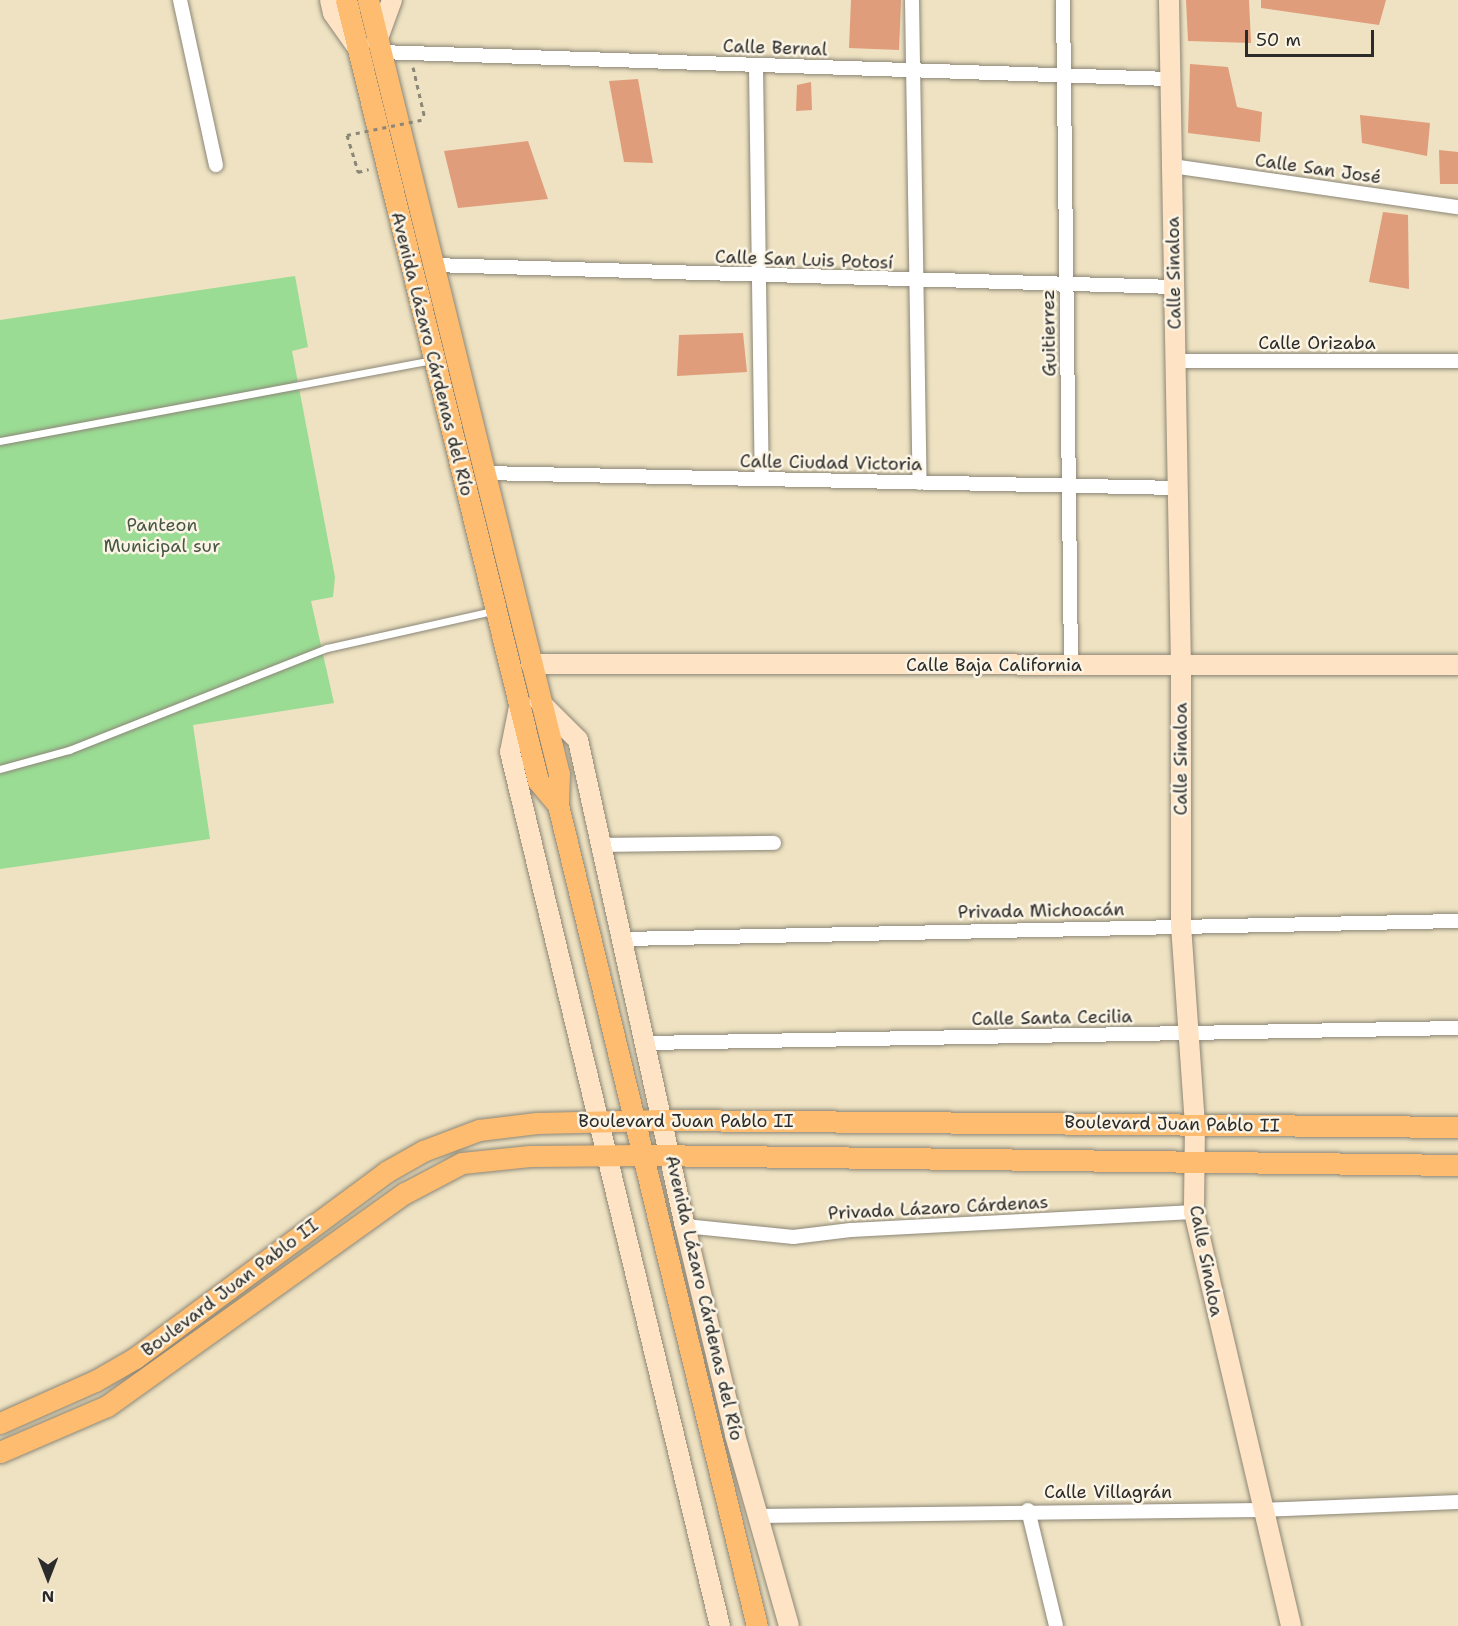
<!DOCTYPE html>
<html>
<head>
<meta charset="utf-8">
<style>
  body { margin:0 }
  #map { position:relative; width:1458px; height:1626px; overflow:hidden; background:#eee2c2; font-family:"Shantell Sans",sans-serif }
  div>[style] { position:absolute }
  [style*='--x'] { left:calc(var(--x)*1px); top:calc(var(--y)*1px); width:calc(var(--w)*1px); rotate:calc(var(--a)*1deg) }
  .green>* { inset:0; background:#9adc94 }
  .building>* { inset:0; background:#df9d7b }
  .path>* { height:3px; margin-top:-1.5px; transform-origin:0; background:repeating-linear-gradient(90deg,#8c8676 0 4.5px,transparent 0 9px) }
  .roads { filter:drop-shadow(0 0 2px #8c8676) drop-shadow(0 0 2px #8c8676) }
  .lane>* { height:7px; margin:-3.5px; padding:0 3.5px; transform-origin:3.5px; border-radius:3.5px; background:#fff }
  .street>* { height:14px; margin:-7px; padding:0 7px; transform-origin:7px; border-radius:7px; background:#fff }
  .secondary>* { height:20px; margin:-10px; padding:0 10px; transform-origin:10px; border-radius:10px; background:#fee4c5 }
  .primary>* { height:21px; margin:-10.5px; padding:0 10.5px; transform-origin:10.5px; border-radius:10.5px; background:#fdbc6f }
  .path-bridge>* { height:3px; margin-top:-1.5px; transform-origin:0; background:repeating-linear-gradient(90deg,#8c8676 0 4.5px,transparent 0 9px) }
  span { translate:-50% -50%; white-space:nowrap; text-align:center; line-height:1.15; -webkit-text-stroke:5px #fcf5e5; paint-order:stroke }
  .street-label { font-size:18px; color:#2b2b2b }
  .park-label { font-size:18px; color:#475745 }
  .north { position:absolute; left:18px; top:1548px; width:60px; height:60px; -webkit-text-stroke:4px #fcf5e5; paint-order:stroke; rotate:180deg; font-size:16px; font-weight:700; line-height:24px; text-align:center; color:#2b2b2b }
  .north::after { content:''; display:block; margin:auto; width:21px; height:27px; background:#2b2b2b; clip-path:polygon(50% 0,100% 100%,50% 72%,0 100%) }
  .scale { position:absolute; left:1245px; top:30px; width:129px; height:27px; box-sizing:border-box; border:3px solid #2b2b2b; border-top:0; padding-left:8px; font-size:18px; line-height:21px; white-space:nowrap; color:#2b2b2b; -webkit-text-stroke:4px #fcf5e5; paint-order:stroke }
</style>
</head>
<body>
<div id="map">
  <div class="green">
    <div style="clip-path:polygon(295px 276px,308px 347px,292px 351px,335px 577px,333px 597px,311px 601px,334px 703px,193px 725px,210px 839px,0 869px,0 320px)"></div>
  </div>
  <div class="building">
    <div style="clip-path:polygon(851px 0,901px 0,899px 50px,849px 48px)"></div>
    <div style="clip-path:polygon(1186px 0,1249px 0,1251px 43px,1188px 41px)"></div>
    <div style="clip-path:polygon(1261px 0,1386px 0,1379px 25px,1261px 8px)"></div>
    <div style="clip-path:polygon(1190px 64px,1228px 67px,1237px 107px,1262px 112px,1260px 142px,1188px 133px)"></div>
    <div style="clip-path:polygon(638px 79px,653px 163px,624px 162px,609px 81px)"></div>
    <div style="clip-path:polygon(811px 82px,812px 110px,796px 111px,797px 85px)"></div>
    <div style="clip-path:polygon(1360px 115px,1430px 123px,1427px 156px,1362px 143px)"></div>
    <div style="clip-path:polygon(528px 141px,548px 199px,458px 208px,444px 151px)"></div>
    <div style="clip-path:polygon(1439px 150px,1458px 152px,1458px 184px,1440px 184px)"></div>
    <div style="clip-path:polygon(1383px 212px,1408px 215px,1409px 289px,1369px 282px)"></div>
    <div style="clip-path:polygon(743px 333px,747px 372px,677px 376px,679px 335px)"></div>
  </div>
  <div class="path">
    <div style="--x:413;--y:67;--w:53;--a:77"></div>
    <div style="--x:347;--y:135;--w:39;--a:73"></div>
    <div style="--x:358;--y:172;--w:11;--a:-15"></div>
  </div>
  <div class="roads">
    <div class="lane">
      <div style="--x:0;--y:441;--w:440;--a:-10.6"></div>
      <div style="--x:0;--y:769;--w:72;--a:-15.4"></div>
      <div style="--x:69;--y:750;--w:277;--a:-21.6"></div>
      <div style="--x:327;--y:648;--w:170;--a:-12.6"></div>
    </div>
    <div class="street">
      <div style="--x:180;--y:0;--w:169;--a:77.7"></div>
      <div style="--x:912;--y:0;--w:483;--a:89.1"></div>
      <div style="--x:1063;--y:0;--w:666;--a:89.31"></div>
      <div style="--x:380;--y:52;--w:790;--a:1.96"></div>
      <div style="--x:756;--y:66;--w:413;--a:89.2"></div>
      <div style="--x:1172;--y:166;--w:289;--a:8.2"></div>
      <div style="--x:433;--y:265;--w:741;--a:1.7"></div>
      <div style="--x:1175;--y:361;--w:283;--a:0"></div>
      <div style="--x:484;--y:473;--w:694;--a:1.24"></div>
      <div style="--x:604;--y:845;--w:170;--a:-0.7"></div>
      <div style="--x:625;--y:939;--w:833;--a:-1.24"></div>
      <div style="--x:647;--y:1043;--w:811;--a:-1.06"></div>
      <div style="--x:685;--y:1226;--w:109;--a:5.8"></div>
      <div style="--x:793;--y:1237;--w:58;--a:-6.9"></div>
      <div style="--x:851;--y:1230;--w:343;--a:-3"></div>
      <div style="--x:1028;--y:1510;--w:119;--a:76.4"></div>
      <div style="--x:758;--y:1516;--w:503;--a:-0.68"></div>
      <div style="--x:1261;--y:1510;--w:197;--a:-2.3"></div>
    </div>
    <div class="secondary">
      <div style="--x:330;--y:0;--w:13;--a:77"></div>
      <div style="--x:333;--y:13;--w:38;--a:55"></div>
      <div style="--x:1169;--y:0;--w:666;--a:88.97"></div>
      <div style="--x:1181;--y:666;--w:259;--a:90"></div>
      <div style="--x:1181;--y:925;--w:199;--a:86"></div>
      <div style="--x:1195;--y:1124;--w:88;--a:90.7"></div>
      <div style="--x:1194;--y:1212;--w:425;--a:76.8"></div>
      <div style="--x:377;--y:41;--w:44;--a:-69.9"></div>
      <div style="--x:531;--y:664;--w:927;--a:0.06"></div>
      <div style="--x:539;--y:701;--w:55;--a:45"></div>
      <div style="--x:578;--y:740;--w:498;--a:77.6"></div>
      <div style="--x:685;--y:1226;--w:215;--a:76.5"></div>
      <div style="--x:735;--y:1435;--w:198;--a:74.2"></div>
      <div style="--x:519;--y:707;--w:46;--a:101.3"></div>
      <div style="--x:510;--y:752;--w:899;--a:76.49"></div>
    </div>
    <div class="primary">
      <div style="--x:346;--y:0;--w:804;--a:76.19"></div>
      <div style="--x:538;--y:781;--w:31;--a:50"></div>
      <div style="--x:368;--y:0;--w:797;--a:76.14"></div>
      <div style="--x:559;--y:774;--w:31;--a:92"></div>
      <div style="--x:558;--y:805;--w:845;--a:76.38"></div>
      <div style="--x:0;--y:1423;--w:104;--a:-23.9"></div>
      <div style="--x:95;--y:1381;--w:46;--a:-29.9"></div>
      <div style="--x:135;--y:1358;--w:312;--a:-36.5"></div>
      <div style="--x:386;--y:1172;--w:43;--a:-29.6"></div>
      <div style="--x:423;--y:1151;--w:60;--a:-20.6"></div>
      <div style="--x:479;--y:1130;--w:58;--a:-6.9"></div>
      <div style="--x:537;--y:1123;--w:126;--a:-1.4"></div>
      <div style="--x:663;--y:1120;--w:795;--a:0.5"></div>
      <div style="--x:0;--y:1452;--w:116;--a:-23.3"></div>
      <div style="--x:107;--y:1406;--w:366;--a:-35.6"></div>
      <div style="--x:405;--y:1193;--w:64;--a:-27.8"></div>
      <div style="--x:462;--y:1163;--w:68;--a:-5.9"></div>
      <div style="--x:530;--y:1156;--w:113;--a:-0.5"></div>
      <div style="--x:643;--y:1155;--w:815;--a:0.7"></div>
    </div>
  </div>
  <div class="path-bridge">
    <div style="--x:347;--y:135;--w:80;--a:-11.6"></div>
  </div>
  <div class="street-label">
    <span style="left:775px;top:48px;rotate:2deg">Calle Bernal</span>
    <span style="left:1318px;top:169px;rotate:8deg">Calle San José</span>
    <span style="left:804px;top:260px;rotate:2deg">Calle San Luis Potosí</span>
    <span style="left:1174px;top:273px;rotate:-91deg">Calle Sinaloa</span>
    <span style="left:1049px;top:333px;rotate:-91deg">Guitierrez</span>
    <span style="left:1317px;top:343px">Calle Orizaba</span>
    <span style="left:432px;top:354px;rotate:76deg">Avenida Lázaro Cárdenas del Río</span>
    <span style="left:831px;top:463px;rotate:1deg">Calle Ciudad Victoria</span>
    <span style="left:994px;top:665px">Calle Baja California</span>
    <span style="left:1181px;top:759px;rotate:-90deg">Calle Sinaloa</span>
    <span style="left:1041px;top:911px;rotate:-1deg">Privada Michoacán</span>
    <span style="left:1052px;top:1018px;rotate:-1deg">Calle Santa Cecilia</span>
    <span style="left:686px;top:1121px">Boulevard Juan Pablo II</span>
    <span style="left:1172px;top:1124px;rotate:1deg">Boulevard Juan Pablo II</span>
    <span style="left:938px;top:1208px;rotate:-3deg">Privada Lázaro Cárdenas</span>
    <span style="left:1206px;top:1261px;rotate:79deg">Calle Sinaloa</span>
    <span style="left:230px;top:1288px;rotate:-37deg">Boulevard Juan Pablo II</span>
    <span style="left:704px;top:1298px;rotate:77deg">Avenida Lázaro Cárdenas del Río</span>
    <span style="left:1108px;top:1492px">Calle Villagrán</span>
  </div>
  <div class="park-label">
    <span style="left:162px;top:536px">Panteon<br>Municipal sur</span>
  </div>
  <div class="north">N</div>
  <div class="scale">50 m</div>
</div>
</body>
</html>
